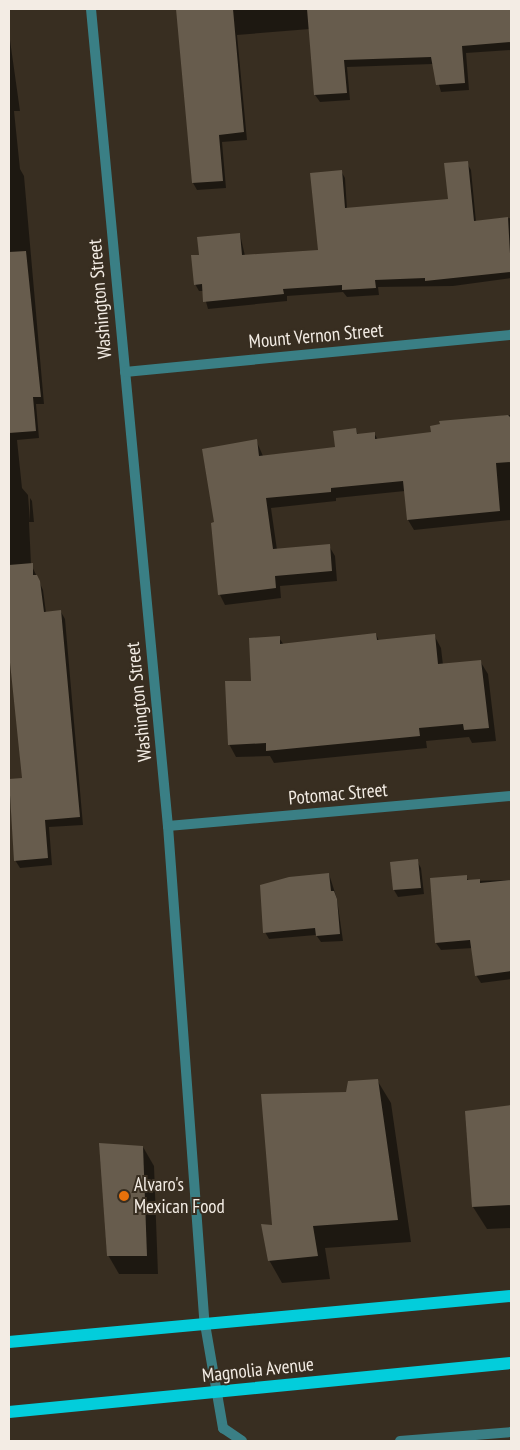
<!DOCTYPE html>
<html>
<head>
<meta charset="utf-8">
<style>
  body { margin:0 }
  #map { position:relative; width:520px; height:1450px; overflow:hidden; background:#382e21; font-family:"PT Sans Narrow",sans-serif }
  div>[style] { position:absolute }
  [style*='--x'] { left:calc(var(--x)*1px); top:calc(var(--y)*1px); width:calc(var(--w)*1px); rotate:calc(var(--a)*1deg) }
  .shadow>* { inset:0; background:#0007 }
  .building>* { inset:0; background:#675c4d }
  .minor>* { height:10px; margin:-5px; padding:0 5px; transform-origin:5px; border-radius:5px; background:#3a7f85 }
  .primary>* { height:12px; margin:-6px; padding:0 6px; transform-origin:6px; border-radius:6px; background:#03cddb }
  .dots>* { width:14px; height:14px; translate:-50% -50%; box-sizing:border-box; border:2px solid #382e21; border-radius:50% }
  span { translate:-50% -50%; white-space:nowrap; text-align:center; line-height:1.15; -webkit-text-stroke:4px #382e21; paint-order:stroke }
  .street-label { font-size:19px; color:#f3ece4 }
  .poi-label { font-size:19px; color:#f3ece4 }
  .left { translate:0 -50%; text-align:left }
  .frame { position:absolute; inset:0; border:10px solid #f3ece4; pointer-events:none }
</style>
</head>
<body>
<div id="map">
  <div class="shadow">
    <div style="clip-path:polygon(178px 9px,511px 9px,511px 50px,466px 53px,469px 90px,441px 92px,433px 64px,347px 67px,350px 100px,320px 102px,315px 95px,310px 29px,237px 35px,247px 140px,222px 142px,226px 188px,197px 190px,193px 183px)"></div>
    <div style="clip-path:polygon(9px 33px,20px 111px,14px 111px,20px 169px,24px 176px,44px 404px,36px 404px,39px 438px,17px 440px,22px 488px,28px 495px,30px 521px,30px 498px,32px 501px,34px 522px,29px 522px,31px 564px,43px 590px,46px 613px,61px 612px,65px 619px,83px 825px,49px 827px,52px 865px,20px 868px,15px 860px,9px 780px,24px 779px,12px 660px,9px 660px)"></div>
    <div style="clip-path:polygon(467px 163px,471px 170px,476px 222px,511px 218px,511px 278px,453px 286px,378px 287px,379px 295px,347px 297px,343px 292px,287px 296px,287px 301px,208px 309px,203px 291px,199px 291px,195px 284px,201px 256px,240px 234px,245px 256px,320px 251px,341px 171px,345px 178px,347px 209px,449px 200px)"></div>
    <div style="clip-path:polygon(511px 415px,511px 520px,414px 530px,408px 520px,405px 491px,336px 498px,336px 501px,271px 508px,277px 550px,329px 546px,335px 556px,337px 581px,280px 586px,281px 598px,225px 605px,220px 595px,215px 523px,256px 440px,263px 456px,336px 448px,356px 430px,358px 435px,374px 433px,378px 440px,432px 433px,441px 423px)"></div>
    <div style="clip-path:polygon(376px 634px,379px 641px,434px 635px,441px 648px,443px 665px,480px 661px,488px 674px,496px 741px,472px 743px,469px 737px,426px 741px,427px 748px,274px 763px,270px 756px,236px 757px,229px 744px,253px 682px,279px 638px,284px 645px)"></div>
    <div style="clip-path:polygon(417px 861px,421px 868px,424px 894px,398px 897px,394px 890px,391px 863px)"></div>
    <div style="clip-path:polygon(329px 874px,337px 899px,343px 941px,321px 942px,316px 935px,269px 939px,265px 932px)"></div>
    <div style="clip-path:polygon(466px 877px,469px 881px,511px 880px,511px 979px,481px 983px,476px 975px,473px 948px,441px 950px,436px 943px)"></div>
    <div style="clip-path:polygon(377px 1080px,391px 1103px,411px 1242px,325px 1248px,330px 1279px,282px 1283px,269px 1260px,274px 1226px,347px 1094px)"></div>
    <div style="clip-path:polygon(511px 1107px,511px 1228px,487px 1229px,473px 1207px,466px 1112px)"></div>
    <div style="clip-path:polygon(143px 1147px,154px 1166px,158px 1274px,119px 1274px,108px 1255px)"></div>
  </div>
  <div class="building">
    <div style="clip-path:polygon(176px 9px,233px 9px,244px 132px,219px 135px,223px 181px,192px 183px)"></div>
    <div style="clip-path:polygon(307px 9px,511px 9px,511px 42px,462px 46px,465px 83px,436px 85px,431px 57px,344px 60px,347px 93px,314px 95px)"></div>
    <div style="clip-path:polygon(468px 161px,474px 221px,508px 217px,511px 272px,425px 281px,425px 278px,375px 280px,376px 288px,342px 290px,342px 285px,283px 289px,284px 294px,203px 302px,202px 284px,194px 285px,191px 255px,199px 255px,197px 237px,240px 233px,242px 255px,318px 250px,310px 173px,342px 170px,345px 208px,448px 199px,444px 163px)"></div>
    <div style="clip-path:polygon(26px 251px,41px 397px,33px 397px,36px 431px,9px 433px,9px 252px)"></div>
    <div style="clip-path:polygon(508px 415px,511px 418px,511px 462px,496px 463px,500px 511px,407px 520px,403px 481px,331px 488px,331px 492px,266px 498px,273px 549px,330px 544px,332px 571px,275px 576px,276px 588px,218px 595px,211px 523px,214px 522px,202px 449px,257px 439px,259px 456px,335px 447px,333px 431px,356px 428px,357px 434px,375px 432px,375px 439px,431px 432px,430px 426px,440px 424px,439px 421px)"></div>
    <div style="clip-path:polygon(33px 563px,33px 575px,37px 575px,40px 581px,44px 612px,61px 610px,80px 817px,45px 820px,48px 858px,14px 861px,9px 779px,22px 778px,9px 653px,9px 565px)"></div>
    <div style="clip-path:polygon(376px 633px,377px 640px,435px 634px,438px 664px,481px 660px,489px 728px,464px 730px,463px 724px,419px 728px,420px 736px,266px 751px,266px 743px,228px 745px,225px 681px,251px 681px,249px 638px,280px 636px,280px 644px)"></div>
    <div style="clip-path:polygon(418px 859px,421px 888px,393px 890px,390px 862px)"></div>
    <div style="clip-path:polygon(329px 873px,331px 891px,334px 891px,337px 899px,340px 934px,316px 936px,315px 928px,263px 933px,260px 885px,289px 877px)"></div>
    <div style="clip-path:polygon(467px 875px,467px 880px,480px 879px,480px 883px,511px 880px,511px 971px,475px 976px,470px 940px,435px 943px,430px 878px)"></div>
    <div style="clip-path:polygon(378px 1079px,398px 1220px,313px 1226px,318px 1256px,268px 1261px,261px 1224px,272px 1225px,261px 1094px,346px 1092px,348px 1081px)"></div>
    <div style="clip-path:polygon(511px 1105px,511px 1205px,472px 1207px,465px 1111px)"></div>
    <div style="clip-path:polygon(99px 1143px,143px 1146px,147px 1256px,107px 1256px)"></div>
  </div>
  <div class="minor">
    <div style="--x:91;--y:9;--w:821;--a:84.62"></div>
    <div style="--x:168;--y:826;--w:499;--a:85.8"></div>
    <div style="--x:205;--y:1324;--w:106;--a:80.2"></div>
    <div style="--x:223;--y:1428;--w:23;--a:34"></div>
    <div style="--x:125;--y:372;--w:388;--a:-5.5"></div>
    <div style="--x:168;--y:826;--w:344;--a:-5"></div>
    <div style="--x:400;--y:1441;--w:111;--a:-4.6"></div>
  </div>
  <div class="primary">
    <div style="--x:9;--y:1342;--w:504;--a:-5.24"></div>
    <div style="--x:9;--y:1412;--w:504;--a:-5.57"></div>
  </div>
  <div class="dots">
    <div style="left:124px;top:1196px;background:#e8710a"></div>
  </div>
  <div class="street-label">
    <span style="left:100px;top:299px;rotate:-95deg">Washington Street</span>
    <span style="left:316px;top:336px;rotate:-5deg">Mount Vernon Street</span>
    <span style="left:139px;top:702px;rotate:-96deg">Washington Street</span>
    <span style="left:338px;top:794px;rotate:-5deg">Potomac Street</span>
    <span style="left:258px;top:1370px;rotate:-6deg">Magnolia Avenue</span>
  </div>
  <div class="poi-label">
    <span class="left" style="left:134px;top:1196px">Alvaro's<br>Mexican Food</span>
  </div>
  <div class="frame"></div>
</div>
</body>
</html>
